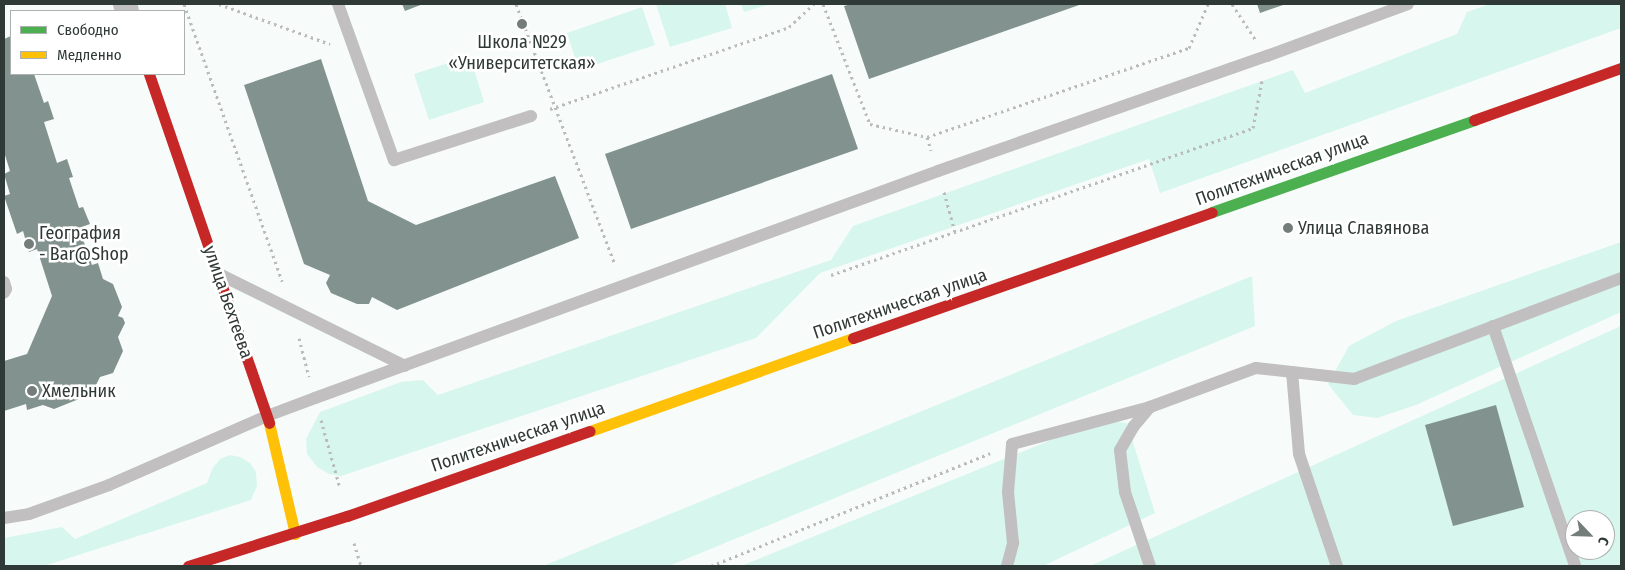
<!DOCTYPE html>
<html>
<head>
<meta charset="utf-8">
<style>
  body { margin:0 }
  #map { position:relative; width:1625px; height:570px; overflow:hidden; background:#f7fcfa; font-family:"Fira Sans Condensed",sans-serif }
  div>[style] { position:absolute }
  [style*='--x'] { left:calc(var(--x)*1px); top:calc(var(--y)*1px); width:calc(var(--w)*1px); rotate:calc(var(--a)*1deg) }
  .green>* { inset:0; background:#d7f6ed }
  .building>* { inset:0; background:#82928f }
  .path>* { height:3px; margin-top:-1.5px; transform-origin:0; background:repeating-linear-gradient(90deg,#babbba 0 2.5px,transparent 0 6.5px) }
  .lane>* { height:12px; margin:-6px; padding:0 6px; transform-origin:6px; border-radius:6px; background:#c1bfc0 }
  .street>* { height:24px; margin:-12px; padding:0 12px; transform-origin:12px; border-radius:12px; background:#c1bfc0 }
  .fast>* { height:11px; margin:-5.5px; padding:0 5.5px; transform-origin:5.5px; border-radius:5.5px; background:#4caf50 }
  .slow>* { height:11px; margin:-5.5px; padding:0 5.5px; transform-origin:5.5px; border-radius:5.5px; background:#ffc107 }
  .jam>* { height:11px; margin:-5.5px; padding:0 5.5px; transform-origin:5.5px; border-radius:5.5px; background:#c62828 }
  .dots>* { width:14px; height:14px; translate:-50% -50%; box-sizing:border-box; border:2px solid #fff; border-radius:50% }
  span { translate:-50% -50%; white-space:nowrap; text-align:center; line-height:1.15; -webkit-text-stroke:5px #fff; paint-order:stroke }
  .poi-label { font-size:18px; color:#2f3936 }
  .left { translate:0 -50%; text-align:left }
  .street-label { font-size:18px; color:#2f3936 }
  .frame { position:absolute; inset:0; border:5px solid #2f3936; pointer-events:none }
  .legend { position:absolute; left:10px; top:10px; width:175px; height:65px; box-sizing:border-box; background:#fff; border:1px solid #acb0af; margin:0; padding:6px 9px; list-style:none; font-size:15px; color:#2f3936 }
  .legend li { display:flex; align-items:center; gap:10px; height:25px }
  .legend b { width:25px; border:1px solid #acb0af }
  .north { position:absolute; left:1565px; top:510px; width:50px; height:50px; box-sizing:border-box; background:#fff; border:1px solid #acb0af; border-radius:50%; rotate:114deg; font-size:14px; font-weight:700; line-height:20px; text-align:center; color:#2f3936 }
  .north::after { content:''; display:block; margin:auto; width:18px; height:22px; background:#757d7b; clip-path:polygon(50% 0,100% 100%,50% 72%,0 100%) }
</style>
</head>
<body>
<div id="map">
  <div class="green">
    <div style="clip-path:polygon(656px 4px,725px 4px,732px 28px,670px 47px)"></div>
    <div style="clip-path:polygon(741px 4px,771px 4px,744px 12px)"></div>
    <div style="clip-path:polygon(1490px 4px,1621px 4px,1621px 28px,1160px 193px,1149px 159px,820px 273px,756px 338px,341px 476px,329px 474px,317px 467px,307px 454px,306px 439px,320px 412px,401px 382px,423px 380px,438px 395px,831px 260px,853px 226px,1293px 70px,1305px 93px,1457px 34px,1467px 12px)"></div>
    <div style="clip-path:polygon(642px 7px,655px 45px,579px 70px,567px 33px)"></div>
    <div style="clip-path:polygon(470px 56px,484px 102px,429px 120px,414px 74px)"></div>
    <div style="clip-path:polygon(1621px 242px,1621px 312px,1416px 405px,1377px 418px,1353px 415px,1328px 384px,1349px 346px,1396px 321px)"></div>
    <div style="clip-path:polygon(1252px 276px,1255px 326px,669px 566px,543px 566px)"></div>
    <div style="clip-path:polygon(evenodd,1621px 326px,1621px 566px,1090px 566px,1621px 326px,1575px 520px,1605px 520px,1605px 550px,1575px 550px,1575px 520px)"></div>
    <div style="clip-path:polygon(1100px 420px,1127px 423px,1155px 513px,1043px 566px,741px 566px)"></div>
    <div style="clip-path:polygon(230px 455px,240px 457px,250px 463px,256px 472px,257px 486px,251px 500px,47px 565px,4px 566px,4px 538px,62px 527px,75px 539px,207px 483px,212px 469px,220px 459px)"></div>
  </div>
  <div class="building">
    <div style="clip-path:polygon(402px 4px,423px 4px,405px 11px)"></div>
    <div style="clip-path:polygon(851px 4px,1082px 4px,869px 79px,844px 6px)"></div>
    <div style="clip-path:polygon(1257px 4px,1286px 4px,1260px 13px)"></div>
    <div style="clip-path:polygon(11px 36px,11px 74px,34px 74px,44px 103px,48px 101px,54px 119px,44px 122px,57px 163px,67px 159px,73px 177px,69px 178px,79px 208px,83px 207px,90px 224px,79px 228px,92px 265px,98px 263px,103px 279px,113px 284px,122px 307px,118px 316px,123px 318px,125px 323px,118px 337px,123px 351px,113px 373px,100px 377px,94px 389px,90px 391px,84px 388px,79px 399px,54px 409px,43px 405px,27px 410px,26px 404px,4px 411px,4px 361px,27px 354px,52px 296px,37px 249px,29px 252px,23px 231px,17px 234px,4px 196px,10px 194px,4px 174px,10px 171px,4px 152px,4px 39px)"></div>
    <div style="clip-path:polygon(321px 59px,368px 201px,416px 225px,555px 176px,579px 238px,397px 310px,372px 297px,369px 304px,357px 304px,331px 293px,326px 283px,330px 275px,304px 264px,244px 85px)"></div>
    <div style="clip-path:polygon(832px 74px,858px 149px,631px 229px,605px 154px)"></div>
    <div style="clip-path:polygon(1496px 405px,1524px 507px,1453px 526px,1425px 425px)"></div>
  </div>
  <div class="path">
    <div style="--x:184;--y:4;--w:294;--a:70.5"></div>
    <div style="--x:219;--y:4;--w:118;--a:19.8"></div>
    <div style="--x:516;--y:4;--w:279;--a:69.2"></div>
    <div style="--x:823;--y:4;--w:129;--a:68.6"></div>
    <div style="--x:870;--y:124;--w:58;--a:12.8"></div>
    <div style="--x:927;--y:137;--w:14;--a:73"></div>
    <div style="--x:1232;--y:4;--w:42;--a:56.7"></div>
    <div style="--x:550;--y:109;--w:253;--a:-18.9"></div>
    <div style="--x:789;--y:27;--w:34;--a:-43"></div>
    <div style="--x:927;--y:137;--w:277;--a:-18.8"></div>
    <div style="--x:1189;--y:48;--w:48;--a:-66.6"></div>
    <div style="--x:944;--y:192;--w:41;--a:74.6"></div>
    <div style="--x:831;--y:275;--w:447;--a:-19.2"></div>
    <div style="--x:1253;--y:128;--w:48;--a:-79.2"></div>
    <div style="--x:299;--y:338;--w:40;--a:75.6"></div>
    <div style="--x:321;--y:420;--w:71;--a:74.4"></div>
    <div style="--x:354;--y:543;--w:24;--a:73"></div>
    <div style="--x:711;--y:566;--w:301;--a:-22"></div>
  </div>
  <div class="lane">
    <div style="--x:338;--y:4;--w:166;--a:70.3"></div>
    <div style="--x:394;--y:160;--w:144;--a:-17.8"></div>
    <div style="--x:221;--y:275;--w:205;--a:26.3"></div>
    <div style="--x:4;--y:282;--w:7;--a:74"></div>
    <div style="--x:6;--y:289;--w:4;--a:117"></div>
    <div style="--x:1493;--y:326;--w:254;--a:71.1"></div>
    <div style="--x:1292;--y:372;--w:82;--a:85.1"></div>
    <div style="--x:1299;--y:454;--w:118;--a:71.3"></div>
    <div style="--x:4;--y:518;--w:25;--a:-9"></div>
    <div style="--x:29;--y:514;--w:85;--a:-19.9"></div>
    <div style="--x:109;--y:485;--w:172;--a:-23.6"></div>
    <div style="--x:267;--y:416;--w:51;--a:-20.6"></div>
    <div style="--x:315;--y:398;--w:663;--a:-20.02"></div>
    <div style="--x:938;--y:171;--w:349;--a:-19.3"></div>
    <div style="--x:1267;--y:56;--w:150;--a:-20.2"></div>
    <div style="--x:1007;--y:566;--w:24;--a:-75"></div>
    <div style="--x:1013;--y:543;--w:51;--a:-95.6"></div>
    <div style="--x:1008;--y:492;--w:48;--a:-85.2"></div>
    <div style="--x:1012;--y:444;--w:143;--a:-15"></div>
    <div style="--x:1150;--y:566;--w:78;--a:-108.7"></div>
    <div style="--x:1125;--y:492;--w:42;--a:-96.8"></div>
    <div style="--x:1120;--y:450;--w:28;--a:-60"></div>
    <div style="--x:1134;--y:426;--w:25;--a:-50"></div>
    <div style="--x:1150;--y:407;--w:113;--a:-20.2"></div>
    <div style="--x:1256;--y:368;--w:99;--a:6.4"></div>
    <div style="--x:1354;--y:379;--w:285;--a:-20.7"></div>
  </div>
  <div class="street">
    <div style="--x:125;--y:4;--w:7;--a:74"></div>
  </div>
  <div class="fast">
    <div style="--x:1212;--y:212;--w:278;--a:-19.3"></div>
  </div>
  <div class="slow">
    <div style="--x:269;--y:423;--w:114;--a:76.8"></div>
    <div style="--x:590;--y:431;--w:279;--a:-19.5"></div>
  </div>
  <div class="jam">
    <div style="--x:149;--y:74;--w:369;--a:71"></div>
    <div style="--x:1474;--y:120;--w:156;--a:-19.5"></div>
    <div style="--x:853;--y:338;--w:380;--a:-19.3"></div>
    <div style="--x:188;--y:566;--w:167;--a:-17.5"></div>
    <div style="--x:347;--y:516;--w:257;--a:-19.3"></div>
  </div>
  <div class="dots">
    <div style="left:522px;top:24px;background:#757d7b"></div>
    <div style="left:1288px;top:228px;background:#757d7b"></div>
    <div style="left:29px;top:244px;background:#757d7b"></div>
    <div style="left:32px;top:391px;background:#757d7b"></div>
  </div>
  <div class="poi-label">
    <span style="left:522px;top:53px">Школа №29<br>«Университетская»</span>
    <span class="left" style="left:1298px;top:228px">Улица Славянова</span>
    <span class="left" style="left:39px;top:244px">География<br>- Bar@Shop</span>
    <span class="left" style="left:42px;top:391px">Хмельник</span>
  </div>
  <div class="street-label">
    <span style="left:1282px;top:169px;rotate:-20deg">Политехническая улица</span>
    <span style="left:228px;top:302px;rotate:71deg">улица Бехтеева</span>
    <span style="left:900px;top:304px;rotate:-19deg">Политехническая улица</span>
    <span style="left:518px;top:437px;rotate:-19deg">Политехническая улица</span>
  </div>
  <div class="frame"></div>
  <ul class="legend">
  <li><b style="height:6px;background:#4caf50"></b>Свободно</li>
  <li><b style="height:6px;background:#ffc107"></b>Медленно</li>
  </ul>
  <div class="north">С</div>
</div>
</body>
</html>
